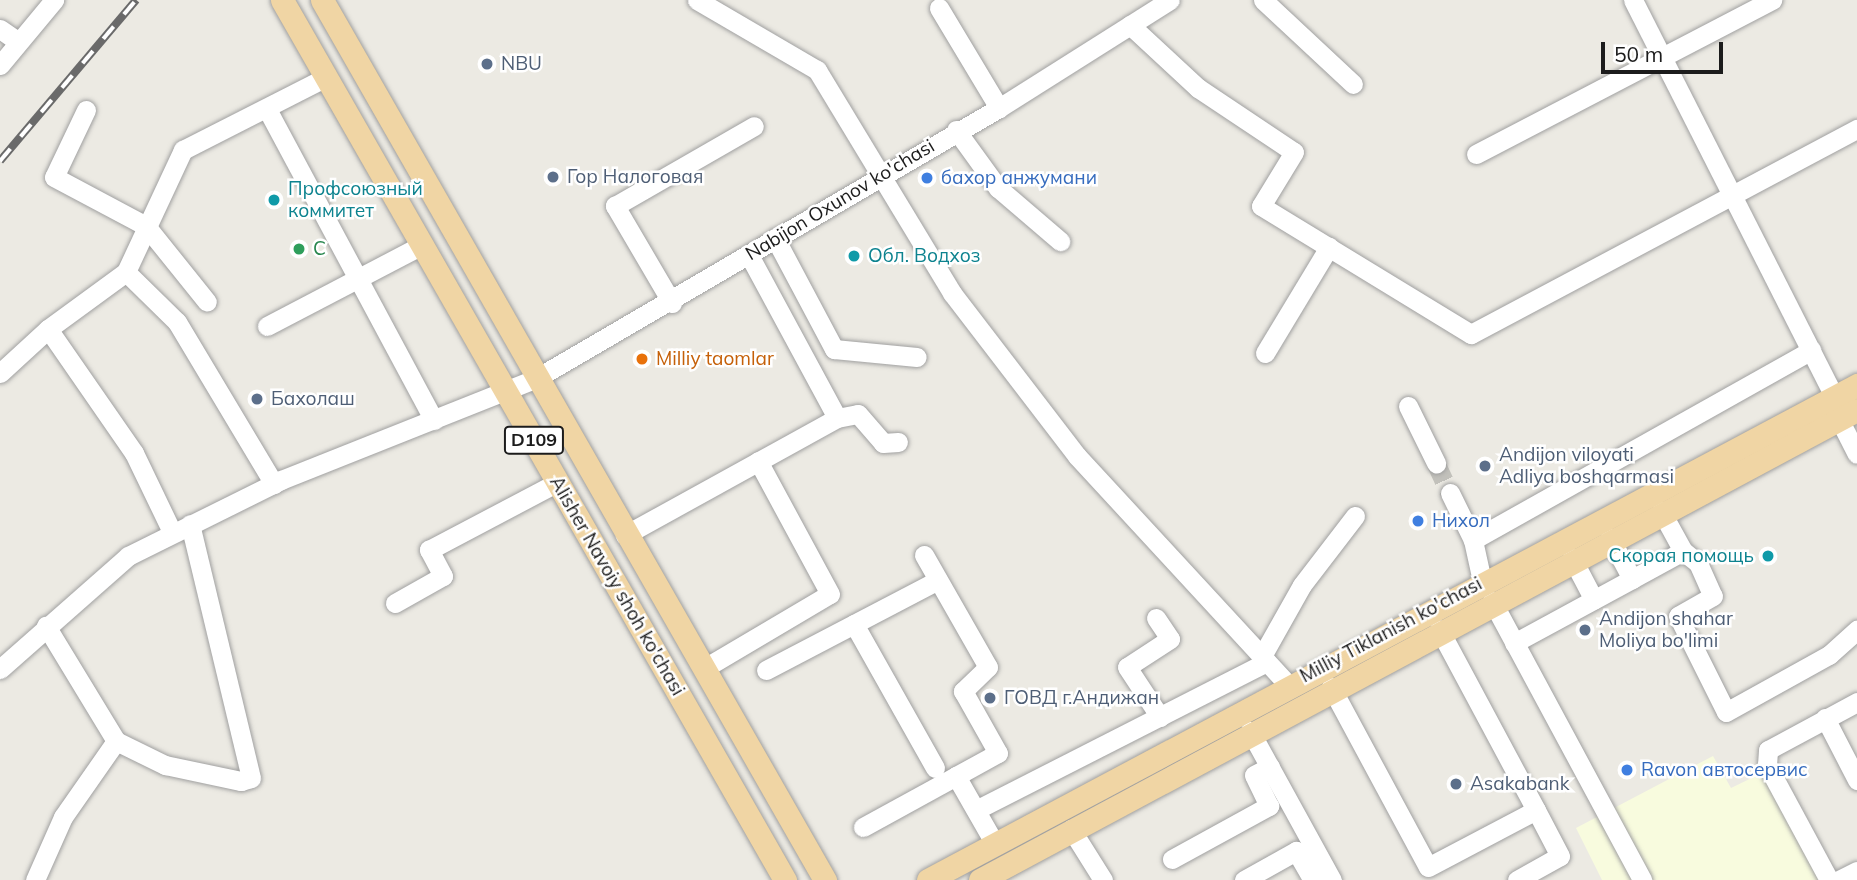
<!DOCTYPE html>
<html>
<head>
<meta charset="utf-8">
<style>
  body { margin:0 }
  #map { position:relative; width:1857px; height:880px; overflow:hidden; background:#eceae3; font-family:Mulish,sans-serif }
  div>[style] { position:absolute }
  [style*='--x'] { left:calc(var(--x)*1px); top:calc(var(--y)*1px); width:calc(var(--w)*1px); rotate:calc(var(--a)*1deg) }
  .education>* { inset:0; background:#f8fbde }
  .minor-tunnel>* { height:19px; margin-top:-9.5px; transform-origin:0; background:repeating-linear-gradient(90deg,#c2c1bb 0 19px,transparent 0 29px) }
  .roads { filter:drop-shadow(0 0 2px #a0a0a0) drop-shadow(0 0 2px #a0a0a0) }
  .minor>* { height:19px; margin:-9.5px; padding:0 9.5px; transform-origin:9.5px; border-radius:9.5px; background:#fff }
  .major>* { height:23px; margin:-11.5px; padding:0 11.5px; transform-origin:11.5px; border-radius:11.5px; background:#f0d5a4 }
  .rail>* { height:8px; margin-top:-4px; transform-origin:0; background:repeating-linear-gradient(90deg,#fff 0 16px,#6a6a6a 0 32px); box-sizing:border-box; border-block:2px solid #6a6a6a }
  .dots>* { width:19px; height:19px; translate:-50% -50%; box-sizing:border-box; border:4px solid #fff; border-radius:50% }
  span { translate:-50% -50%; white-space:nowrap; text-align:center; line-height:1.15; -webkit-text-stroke:5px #fff; paint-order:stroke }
  .shield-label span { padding:2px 5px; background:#fff; border:2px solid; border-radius:5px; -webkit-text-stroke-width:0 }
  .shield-label { font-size:18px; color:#1c1c1c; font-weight:700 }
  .service-label { font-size:19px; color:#4e5e75 }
  .left { translate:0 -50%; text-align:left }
  .shop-label { font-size:19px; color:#366cbe }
  .culture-label { font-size:19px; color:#0d838f }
  .right { translate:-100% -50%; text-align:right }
  .street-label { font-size:19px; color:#1c1c1c }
  .leisure-label { font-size:19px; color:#27864d }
  .food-label { font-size:19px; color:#c56008 }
  .scale { position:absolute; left:1601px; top:42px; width:122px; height:32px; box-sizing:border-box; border:4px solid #1c1c1c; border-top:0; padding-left:9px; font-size:21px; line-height:24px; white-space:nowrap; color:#1c1c1c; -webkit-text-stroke:5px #fff; paint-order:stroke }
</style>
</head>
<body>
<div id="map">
  <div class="education">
    <div style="clip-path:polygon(1713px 756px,1731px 788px,1764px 772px,1821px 880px,1602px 880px,1576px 828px)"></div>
  </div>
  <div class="minor-tunnel">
    <div style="--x:1436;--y:463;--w:33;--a:65"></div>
  </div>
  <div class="roads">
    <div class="minor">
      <div style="--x:697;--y:0;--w:139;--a:30.3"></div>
      <div style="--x:817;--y:70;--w:261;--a:58.8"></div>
      <div style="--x:952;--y:293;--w:205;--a:52.5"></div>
      <div style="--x:1077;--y:456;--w:311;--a:47.3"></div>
      <div style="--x:1263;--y:0;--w:123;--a:43"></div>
      <div style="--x:1633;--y:0;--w:444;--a:63.1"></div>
      <div style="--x:939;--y:8;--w:117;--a:59"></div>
      <div style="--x:1130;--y:25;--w:93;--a:42.8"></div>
      <div style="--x:1198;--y:88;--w:115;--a:33.7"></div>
      <div style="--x:1294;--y:152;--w:63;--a:121.4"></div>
      <div style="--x:1261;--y:206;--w:246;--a:31.4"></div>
      <div style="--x:1471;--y:334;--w:437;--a:-28"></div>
      <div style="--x:0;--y:29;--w:19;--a:35"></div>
      <div style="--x:0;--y:65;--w:85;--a:-50.3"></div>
      <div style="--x:267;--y:109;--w:353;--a:61.8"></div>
      <div style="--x:86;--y:110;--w:74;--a:115.5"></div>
      <div style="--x:54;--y:177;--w:104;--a:28"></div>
      <div style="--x:146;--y:226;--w:97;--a:51.2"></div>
      <div style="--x:956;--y:130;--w:72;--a:54.1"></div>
      <div style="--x:998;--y:188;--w:82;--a:40.5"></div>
      <div style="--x:1476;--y:154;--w:334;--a:-27.5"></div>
      <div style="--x:775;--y:238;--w:126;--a:62"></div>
      <div style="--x:834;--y:349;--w:83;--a:5.5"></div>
      <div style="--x:749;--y:255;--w:185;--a:61.6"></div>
      <div style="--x:837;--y:418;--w:21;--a:-11"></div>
      <div style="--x:858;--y:414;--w:38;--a:49"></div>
      <div style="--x:883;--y:443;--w:15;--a:-4"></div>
      <div style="--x:126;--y:272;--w:71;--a:44.4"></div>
      <div style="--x:177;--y:322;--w:189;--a:59.1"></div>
      <div style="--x:672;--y:303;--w:113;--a:-120.4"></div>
      <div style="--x:615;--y:206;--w:160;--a:-29.9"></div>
      <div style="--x:267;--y:326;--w:175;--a:-27.6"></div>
      <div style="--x:1265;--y:353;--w:124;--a:-58.9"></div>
      <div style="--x:0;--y:373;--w:65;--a:-42.5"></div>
      <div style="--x:1408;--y:406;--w:64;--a:63.8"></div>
      <div style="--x:1839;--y:419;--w:39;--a:63"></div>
      <div style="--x:1450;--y:493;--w:52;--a:63.9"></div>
      <div style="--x:1661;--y:511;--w:46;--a:61.2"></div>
      <div style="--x:172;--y:532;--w:88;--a:-115.7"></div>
      <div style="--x:134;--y:453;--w:151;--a:-124.7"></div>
      <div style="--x:48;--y:329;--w:97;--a:-36.2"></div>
      <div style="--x:126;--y:272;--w:135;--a:-65"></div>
      <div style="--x:183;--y:150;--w:161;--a:-27"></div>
      <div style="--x:625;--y:535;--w:242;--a:-28.9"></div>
      <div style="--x:924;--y:555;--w:129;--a:60.3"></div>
      <div style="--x:988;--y:667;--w:35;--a:136"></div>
      <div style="--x:963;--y:691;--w:71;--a:60.6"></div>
      <div style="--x:998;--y:753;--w:48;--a:151.3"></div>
      <div style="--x:956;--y:776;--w:78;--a:60.2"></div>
      <div style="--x:1572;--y:558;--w:47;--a:62.4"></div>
      <div style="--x:1632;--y:579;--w:58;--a:-28.8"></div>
      <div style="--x:1683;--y:551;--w:19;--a:39"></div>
      <div style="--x:1698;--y:563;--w:36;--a:66"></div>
      <div style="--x:1713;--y:596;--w:40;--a:150.3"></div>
      <div style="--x:1678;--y:616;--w:107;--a:63.4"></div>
      <div style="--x:1726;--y:712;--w:118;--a:-29"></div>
      <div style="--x:1829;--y:655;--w:38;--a:-42"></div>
      <div style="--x:1482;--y:581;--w:42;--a:-102.4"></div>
      <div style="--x:1473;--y:540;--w:388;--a:-29.3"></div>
      <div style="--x:1492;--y:601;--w:317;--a:61.7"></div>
      <div style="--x:395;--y:603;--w:55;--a:-29.4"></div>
      <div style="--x:443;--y:576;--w:30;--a:-118"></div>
      <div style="--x:429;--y:550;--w:146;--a:-27.8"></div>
      <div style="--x:1156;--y:618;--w:25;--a:56"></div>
      <div style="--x:1170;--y:639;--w:51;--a:146.9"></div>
      <div style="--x:1127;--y:667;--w:60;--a:56.6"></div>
      <div style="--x:854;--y:624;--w:165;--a:60.6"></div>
      <div style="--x:1514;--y:643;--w:134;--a:-28.5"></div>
      <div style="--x:1632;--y:579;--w:47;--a:-118.2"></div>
      <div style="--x:1262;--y:656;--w:81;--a:-60.6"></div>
      <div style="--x:1302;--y:585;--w:87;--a:-52.5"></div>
      <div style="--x:0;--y:669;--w:171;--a:-41.4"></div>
      <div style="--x:128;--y:556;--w:171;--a:-26.4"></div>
      <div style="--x:281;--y:480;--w:273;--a:-21.7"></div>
      <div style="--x:535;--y:379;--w:537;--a:-30.29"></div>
      <div style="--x:999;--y:108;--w:202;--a:-32.3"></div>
      <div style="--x:703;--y:669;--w:147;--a:-30.6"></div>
      <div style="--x:830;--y:594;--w:151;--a:-118.4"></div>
      <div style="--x:766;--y:670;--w:194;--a:-27.6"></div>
      <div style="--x:1331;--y:687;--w:204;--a:61.7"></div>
      <div style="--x:1428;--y:867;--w:122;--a:-27.8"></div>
      <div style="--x:1536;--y:810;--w:205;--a:-118.2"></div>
      <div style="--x:1825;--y:718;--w:70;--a:62.7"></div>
      <div style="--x:1250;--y:731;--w:170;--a:61.2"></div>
      <div style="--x:116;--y:741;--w:55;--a:26.1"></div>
      <div style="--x:165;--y:765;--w:78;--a:11.9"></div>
      <div style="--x:241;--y:781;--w:10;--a:-17"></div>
      <div style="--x:251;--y:778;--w:261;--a:-103.5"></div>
      <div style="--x:976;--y:810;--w:326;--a:-27"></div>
      <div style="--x:863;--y:827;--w:106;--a:-28.7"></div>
      <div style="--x:1071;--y:829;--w:60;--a:57.9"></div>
      <div style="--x:1172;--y:859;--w:111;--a:-28.7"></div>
      <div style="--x:1269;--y:806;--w:34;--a:-116"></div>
      <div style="--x:1254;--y:775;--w:18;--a:-27"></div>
      <div style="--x:35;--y:880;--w:69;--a:-66"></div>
      <div style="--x:63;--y:817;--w:93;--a:-55.1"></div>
      <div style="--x:116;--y:741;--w:135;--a:-121.3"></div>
      <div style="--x:1244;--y:880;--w:60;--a:-29.1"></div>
      <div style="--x:1296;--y:851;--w:34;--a:60"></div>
      <div style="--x:1517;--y:880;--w:49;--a:-29.2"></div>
      <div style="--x:1560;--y:856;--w:52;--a:-117.6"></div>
      <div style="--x:1829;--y:880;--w:131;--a:-118.3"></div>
      <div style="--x:1767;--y:765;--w:15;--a:-86"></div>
      <div style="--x:1768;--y:750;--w:101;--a:-28.3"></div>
      <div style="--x:1839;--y:880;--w:20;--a:-27"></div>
    </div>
    <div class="major">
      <div style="--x:282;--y:0;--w:1014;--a:60.25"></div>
      <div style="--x:322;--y:0;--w:1014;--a:60.25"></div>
      <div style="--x:928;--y:880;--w:1053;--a:-28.05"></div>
      <div style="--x:980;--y:880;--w:995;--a:-28.19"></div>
    </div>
  </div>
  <div class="rail">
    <div style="--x:0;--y:161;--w:211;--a:-49.8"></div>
  </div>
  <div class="dots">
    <div style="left:487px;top:64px;background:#5c6f8a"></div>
    <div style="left:553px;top:177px;background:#5c6f8a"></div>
    <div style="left:927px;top:178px;background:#3f7fe0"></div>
    <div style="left:274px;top:200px;background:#0f9aa8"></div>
    <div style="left:299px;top:249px;background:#2e9e5b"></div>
    <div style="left:854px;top:256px;background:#0f9aa8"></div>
    <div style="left:642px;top:359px;background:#e8710a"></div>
    <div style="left:257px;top:399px;background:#5c6f8a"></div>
    <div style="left:1485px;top:466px;background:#5c6f8a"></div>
    <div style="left:1418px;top:521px;background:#3f7fe0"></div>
    <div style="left:1768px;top:556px;background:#0f9aa8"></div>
    <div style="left:1585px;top:630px;background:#5c6f8a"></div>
    <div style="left:990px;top:698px;background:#5c6f8a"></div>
    <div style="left:1627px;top:770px;background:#3f7fe0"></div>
    <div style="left:1456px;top:784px;background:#5c6f8a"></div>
  </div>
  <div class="shield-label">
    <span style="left:534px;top:440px">D109</span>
  </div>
  <div class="service-label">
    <span class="left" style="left:501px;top:64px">NBU</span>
    <span class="left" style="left:567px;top:177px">Гор Налоговая</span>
    <span class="left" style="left:271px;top:399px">Бахолаш</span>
    <span class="left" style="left:1499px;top:466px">Andijon viloyati<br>Adliya boshqarmasi</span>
    <span class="left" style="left:1599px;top:630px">Andijon shahar<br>Moliya bo'limi</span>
    <span class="left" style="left:1004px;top:698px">ГОВД г.Андижан</span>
    <span class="left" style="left:1470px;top:784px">Asakabank</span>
  </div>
  <div class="shop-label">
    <span class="left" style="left:941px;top:178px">бахор анжумани</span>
    <span class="left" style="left:1432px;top:521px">Нихол</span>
    <span class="left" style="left:1641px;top:770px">Ravon автосервис</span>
  </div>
  <div class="culture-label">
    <span class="left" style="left:288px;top:200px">Профсоюзный<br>коммитет</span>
    <span class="left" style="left:868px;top:256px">Обл. Водхоз</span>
    <span class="right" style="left:1754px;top:556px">Скорая помощь</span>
  </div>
  <div class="street-label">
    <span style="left:840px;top:200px;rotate:-31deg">Nabijon Oxunov ko'chasi</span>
    <span style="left:617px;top:586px;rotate:60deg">Alisher Navoiy shoh ko'chasi</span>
    <span style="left:1391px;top:630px;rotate:-28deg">Milliy Tiklanish ko'chasi</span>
  </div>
  <div class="leisure-label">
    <span class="left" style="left:313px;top:249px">С</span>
  </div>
  <div class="food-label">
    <span class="left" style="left:656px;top:359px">Milliy taomlar</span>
  </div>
  <div class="scale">50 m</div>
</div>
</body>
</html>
